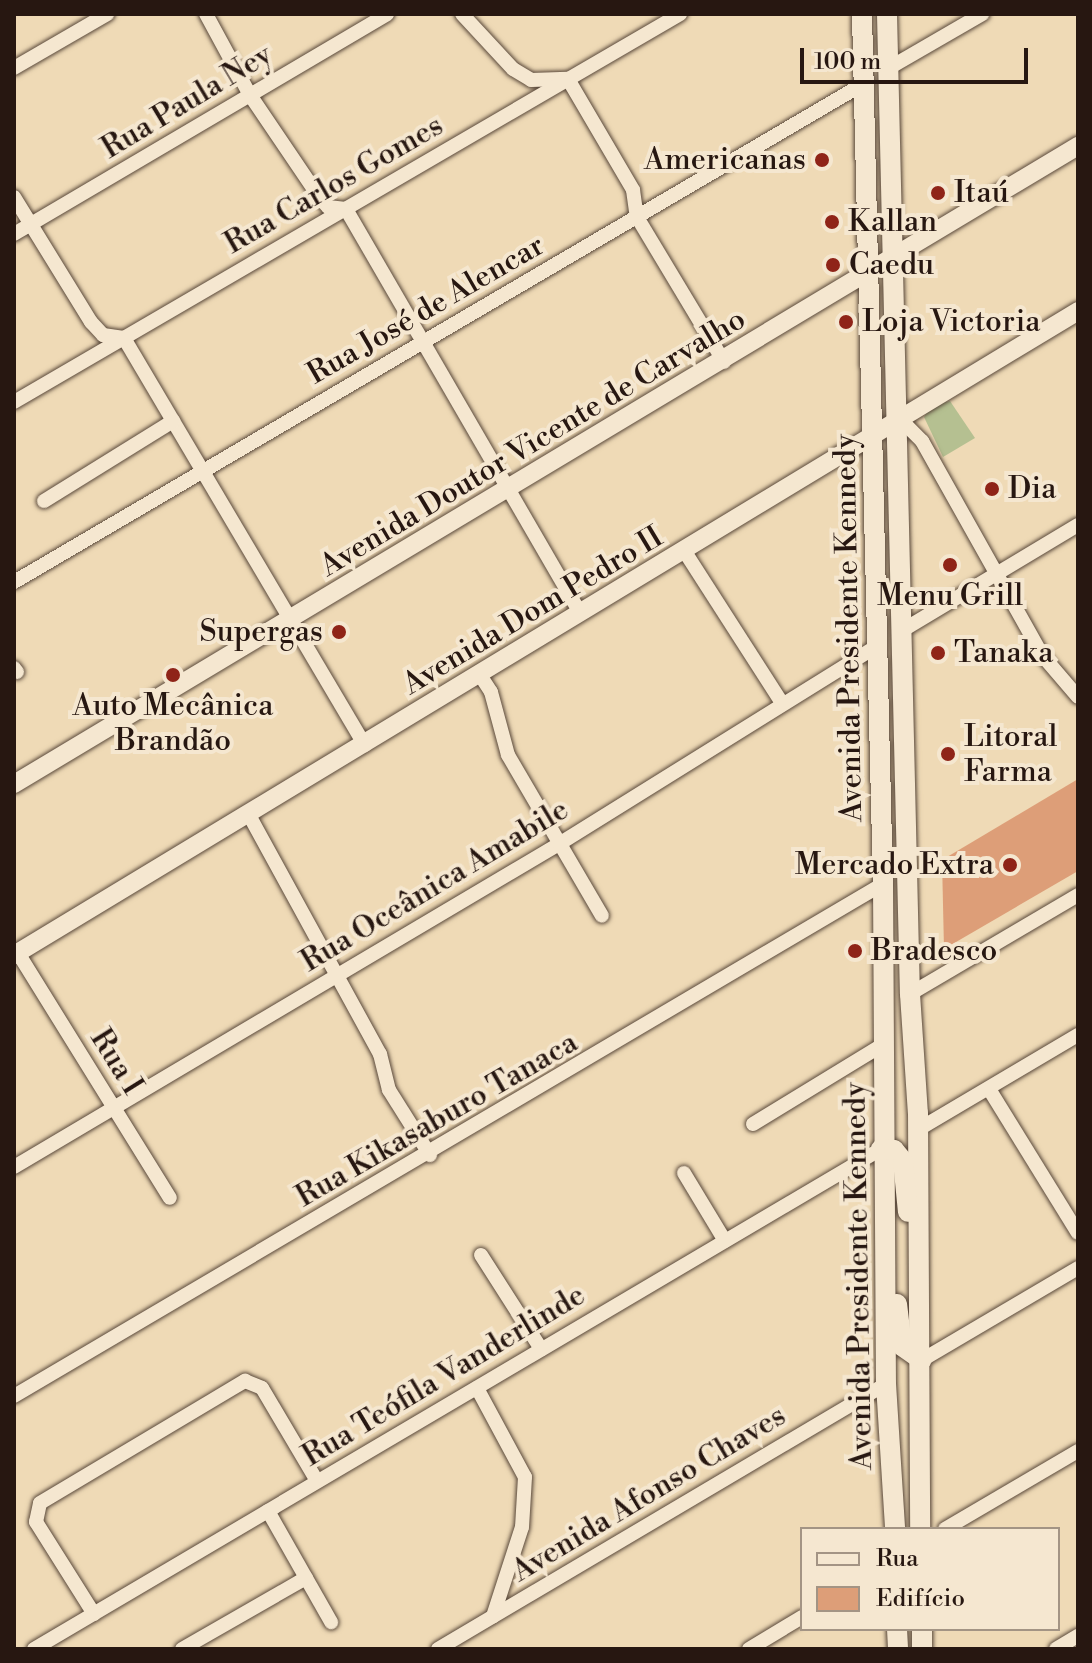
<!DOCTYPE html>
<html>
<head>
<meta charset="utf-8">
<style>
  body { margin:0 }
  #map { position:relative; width:1092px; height:1663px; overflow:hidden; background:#efdab6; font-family:"Libre Bodoni",serif }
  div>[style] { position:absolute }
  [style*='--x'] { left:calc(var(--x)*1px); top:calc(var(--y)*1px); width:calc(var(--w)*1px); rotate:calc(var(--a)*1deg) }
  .green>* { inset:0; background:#b5c091 }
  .building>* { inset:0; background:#dd9e78 }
  .roads { filter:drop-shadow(0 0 2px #59483a) drop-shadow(0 0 2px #59483a) }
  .minor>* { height:14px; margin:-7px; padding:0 7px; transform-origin:7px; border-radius:7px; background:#f5e7d0 }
  .tertiary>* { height:18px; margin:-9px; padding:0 9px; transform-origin:9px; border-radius:9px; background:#f5e7d0 }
  .secondary>* { height:20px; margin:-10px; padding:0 10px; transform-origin:10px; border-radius:10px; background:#f5e7d0 }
  .dots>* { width:22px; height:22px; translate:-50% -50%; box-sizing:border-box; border:4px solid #f5e7d0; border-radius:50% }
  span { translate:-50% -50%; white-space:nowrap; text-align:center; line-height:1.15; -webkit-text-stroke:8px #f5e7d0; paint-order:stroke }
  .street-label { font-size:30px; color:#271711 }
  .poi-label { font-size:30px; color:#271711 }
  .right { translate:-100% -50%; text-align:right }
  .left { translate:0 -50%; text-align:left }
  .frame { position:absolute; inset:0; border:16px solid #271711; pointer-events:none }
  .legend { position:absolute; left:800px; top:1527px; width:260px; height:104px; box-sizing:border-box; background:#f5e7d0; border:2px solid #a39484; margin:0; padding:10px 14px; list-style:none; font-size:24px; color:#271711 }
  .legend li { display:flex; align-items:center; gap:16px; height:40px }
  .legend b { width:40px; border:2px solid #a39484 }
  .scale { position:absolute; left:800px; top:48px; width:228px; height:36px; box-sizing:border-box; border:4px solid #271711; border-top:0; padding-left:10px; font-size:24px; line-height:28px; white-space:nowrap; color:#271711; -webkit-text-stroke:6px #f5e7d0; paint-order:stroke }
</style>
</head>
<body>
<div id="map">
  <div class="green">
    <div style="clip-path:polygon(950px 401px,975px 438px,943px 457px,924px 417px,932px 405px)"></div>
  </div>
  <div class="building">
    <div style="clip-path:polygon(1078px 779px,1078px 871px,944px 949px,942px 860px)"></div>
  </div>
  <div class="roads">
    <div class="minor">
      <div style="--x:206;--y:14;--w:92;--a:61.5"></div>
      <div style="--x:250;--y:95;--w:123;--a:55.9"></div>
      <div style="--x:319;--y:197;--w:13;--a:48"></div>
      <div style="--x:328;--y:207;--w:18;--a:6"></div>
      <div style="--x:346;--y:209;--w:466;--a:59.9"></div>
      <div style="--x:462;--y:14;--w:75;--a:47.2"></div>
      <div style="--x:513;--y:69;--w:21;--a:31"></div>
      <div style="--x:531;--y:80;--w:37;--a:-2"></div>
      <div style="--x:568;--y:79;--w:129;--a:59.6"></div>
      <div style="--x:633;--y:190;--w:27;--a:82"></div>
      <div style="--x:637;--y:217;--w:169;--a:59"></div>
      <div style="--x:14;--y:68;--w:108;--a:-30.1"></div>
      <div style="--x:889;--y:68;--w:108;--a:-30.1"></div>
      <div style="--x:14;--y:197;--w:147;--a:58.4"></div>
      <div style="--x:91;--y:322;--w:18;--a:47"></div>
      <div style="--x:103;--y:335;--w:21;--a:8"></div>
      <div style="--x:124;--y:338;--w:473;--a:59.4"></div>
      <div style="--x:14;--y:234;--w:433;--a:-30.5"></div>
      <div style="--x:14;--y:402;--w:771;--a:-30.22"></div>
      <div style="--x:899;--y:418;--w:33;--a:45"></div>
      <div style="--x:922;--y:441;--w:245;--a:60.7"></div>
      <div style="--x:1042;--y:655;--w:55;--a:49.4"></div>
      <div style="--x:44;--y:501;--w:152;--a:-31.8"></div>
      <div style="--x:685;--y:552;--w:179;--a:57.3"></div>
      <div style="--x:14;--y:582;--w:987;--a:-30.39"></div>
      <div style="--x:903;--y:630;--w:204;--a:-31"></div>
      <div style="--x:14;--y:668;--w:5;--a:53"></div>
      <div style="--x:480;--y:675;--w:20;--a:57"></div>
      <div style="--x:491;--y:692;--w:65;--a:74.9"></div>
      <div style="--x:508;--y:755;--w:186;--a:59.7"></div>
      <div style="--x:249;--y:815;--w:273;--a:61.3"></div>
      <div style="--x:380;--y:1054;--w:37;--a:76"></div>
      <div style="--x:389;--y:1090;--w:77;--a:57.8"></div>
      <div style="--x:18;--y:953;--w:288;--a:58.2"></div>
      <div style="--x:910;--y:994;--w:195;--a:-30.5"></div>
      <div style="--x:989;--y:1089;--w:169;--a:58.3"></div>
      <div style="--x:753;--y:1124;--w:153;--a:-31.4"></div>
      <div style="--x:919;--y:1129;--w:185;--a:-30.6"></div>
      <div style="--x:14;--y:1167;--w:634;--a:-30.65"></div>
      <div style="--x:559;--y:844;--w:377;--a:-31.9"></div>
      <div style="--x:684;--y:1173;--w:79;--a:58.9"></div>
      <div style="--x:481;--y:1255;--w:112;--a:57.4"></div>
      <div style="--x:922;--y:1360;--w:181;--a:-30.5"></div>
      <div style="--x:477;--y:1388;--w:101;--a:61.7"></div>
      <div style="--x:525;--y:1477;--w:50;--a:93.4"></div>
      <div style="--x:522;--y:1527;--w:94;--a:108"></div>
      <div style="--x:14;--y:1396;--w:1009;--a:-30.51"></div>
      <div style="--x:268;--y:1511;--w:128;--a:60.4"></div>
      <div style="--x:945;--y:1529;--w:154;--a:-30.4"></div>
      <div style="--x:94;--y:1614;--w:109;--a:-122.2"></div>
      <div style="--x:36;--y:1522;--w:19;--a:-78"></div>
      <div style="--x:40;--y:1503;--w:239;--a:-30.8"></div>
      <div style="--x:245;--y:1381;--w:18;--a:22"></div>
      <div style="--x:262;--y:1388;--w:108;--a:59.4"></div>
      <div style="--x:34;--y:1649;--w:984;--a:-30.55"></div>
      <div style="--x:182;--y:1649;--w:143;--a:-29.8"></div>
      <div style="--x:438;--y:1649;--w:521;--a:-30.61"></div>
      <div style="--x:749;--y:1649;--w:62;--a:-31.1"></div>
      <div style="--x:1056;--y:1649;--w:26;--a:-31"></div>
    </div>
    <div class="tertiary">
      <div style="--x:14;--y:784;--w:1241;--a:-30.95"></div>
      <div style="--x:14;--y:955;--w:1244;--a:-31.18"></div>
    </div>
    <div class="secondary">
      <div style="--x:862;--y:14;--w:870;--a:88.62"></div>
      <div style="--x:883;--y:884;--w:500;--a:89.66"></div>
      <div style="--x:886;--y:1384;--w:145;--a:86.4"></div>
      <div style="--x:887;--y:14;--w:980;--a:88.66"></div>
      <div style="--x:910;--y:994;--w:119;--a:86.2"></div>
      <div style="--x:918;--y:1113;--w:416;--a:89.7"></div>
      <div style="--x:881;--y:1149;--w:13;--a:4"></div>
      <div style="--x:894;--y:1150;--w:14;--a:51"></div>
      <div style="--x:903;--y:1161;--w:51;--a:84.4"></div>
      <div style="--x:897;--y:1304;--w:42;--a:83.2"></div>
      <div style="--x:902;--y:1346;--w:24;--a:35"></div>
      <div style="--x:897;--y:1629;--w:20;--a:87"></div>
      <div style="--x:922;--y:1629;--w:20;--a:90"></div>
    </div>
  </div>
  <div class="dots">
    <div style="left:822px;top:160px;background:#8f2418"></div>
    <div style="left:938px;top:193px;background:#8f2418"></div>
    <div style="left:832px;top:222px;background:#8f2418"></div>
    <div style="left:833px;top:265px;background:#8f2418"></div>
    <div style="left:846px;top:322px;background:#8f2418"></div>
    <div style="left:992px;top:489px;background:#8f2418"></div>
    <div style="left:950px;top:565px;background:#8f2418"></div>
    <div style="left:339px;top:632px;background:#8f2418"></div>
    <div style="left:938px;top:653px;background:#8f2418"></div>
    <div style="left:173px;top:675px;background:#8f2418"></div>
    <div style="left:948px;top:754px;background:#8f2418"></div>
    <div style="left:1010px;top:865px;background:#8f2418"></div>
    <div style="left:855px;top:951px;background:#8f2418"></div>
  </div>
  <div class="street-label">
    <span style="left:187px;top:102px;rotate:-31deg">Rua Paula Ney</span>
    <span style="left:334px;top:185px;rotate:-30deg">Rua Carlos Gomes</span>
    <span style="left:426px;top:310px;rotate:-30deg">Rua José de Alencar</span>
    <span style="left:533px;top:443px;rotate:-31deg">Avenida Doutor Vicente de Carvalho</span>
    <span style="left:533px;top:611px;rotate:-31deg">Avenida Dom Pedro II</span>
    <span style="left:849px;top:628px;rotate:-91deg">Avenida Presidente Kennedy</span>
    <span style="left:435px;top:886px;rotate:-31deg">Rua Oceânica Amabile</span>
    <span style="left:116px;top:1062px;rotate:58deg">Rua I</span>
    <span style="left:437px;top:1120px;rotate:-30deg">Rua Kikasaburo Tanaca</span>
    <span style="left:859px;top:1276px;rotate:-91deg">Avenida Presidente Kennedy</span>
    <span style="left:444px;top:1376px;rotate:-31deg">Rua Teófila Vanderlinde</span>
    <span style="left:649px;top:1494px;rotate:-31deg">Avenida Afonso Chaves</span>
  </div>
  <div class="poi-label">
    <span class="right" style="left:806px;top:160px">Americanas</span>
    <span class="left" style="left:954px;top:193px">Itaú</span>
    <span class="left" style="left:848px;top:222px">Kallan</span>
    <span class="left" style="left:849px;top:265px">Caedu</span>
    <span class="left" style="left:862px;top:322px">Loja Victoria</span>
    <span class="left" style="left:1008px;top:489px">Dia</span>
    <span style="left:950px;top:596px">Menu Grill</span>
    <span class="right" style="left:323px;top:632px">Supergas</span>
    <span class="left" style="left:954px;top:653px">Tanaka</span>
    <span style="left:173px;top:723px">Auto Mecânica<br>Brandão</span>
    <span class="left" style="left:964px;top:754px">Litoral<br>Farma</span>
    <span class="right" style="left:994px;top:865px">Mercado Extra</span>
    <span class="left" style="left:871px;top:951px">Bradesco</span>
  </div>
  <div class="frame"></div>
  <ul class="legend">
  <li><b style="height:10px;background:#f5e7d0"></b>Rua</li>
  <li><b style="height:22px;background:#dd9e78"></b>Edifício</li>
  </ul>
  <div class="scale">100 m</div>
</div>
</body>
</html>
